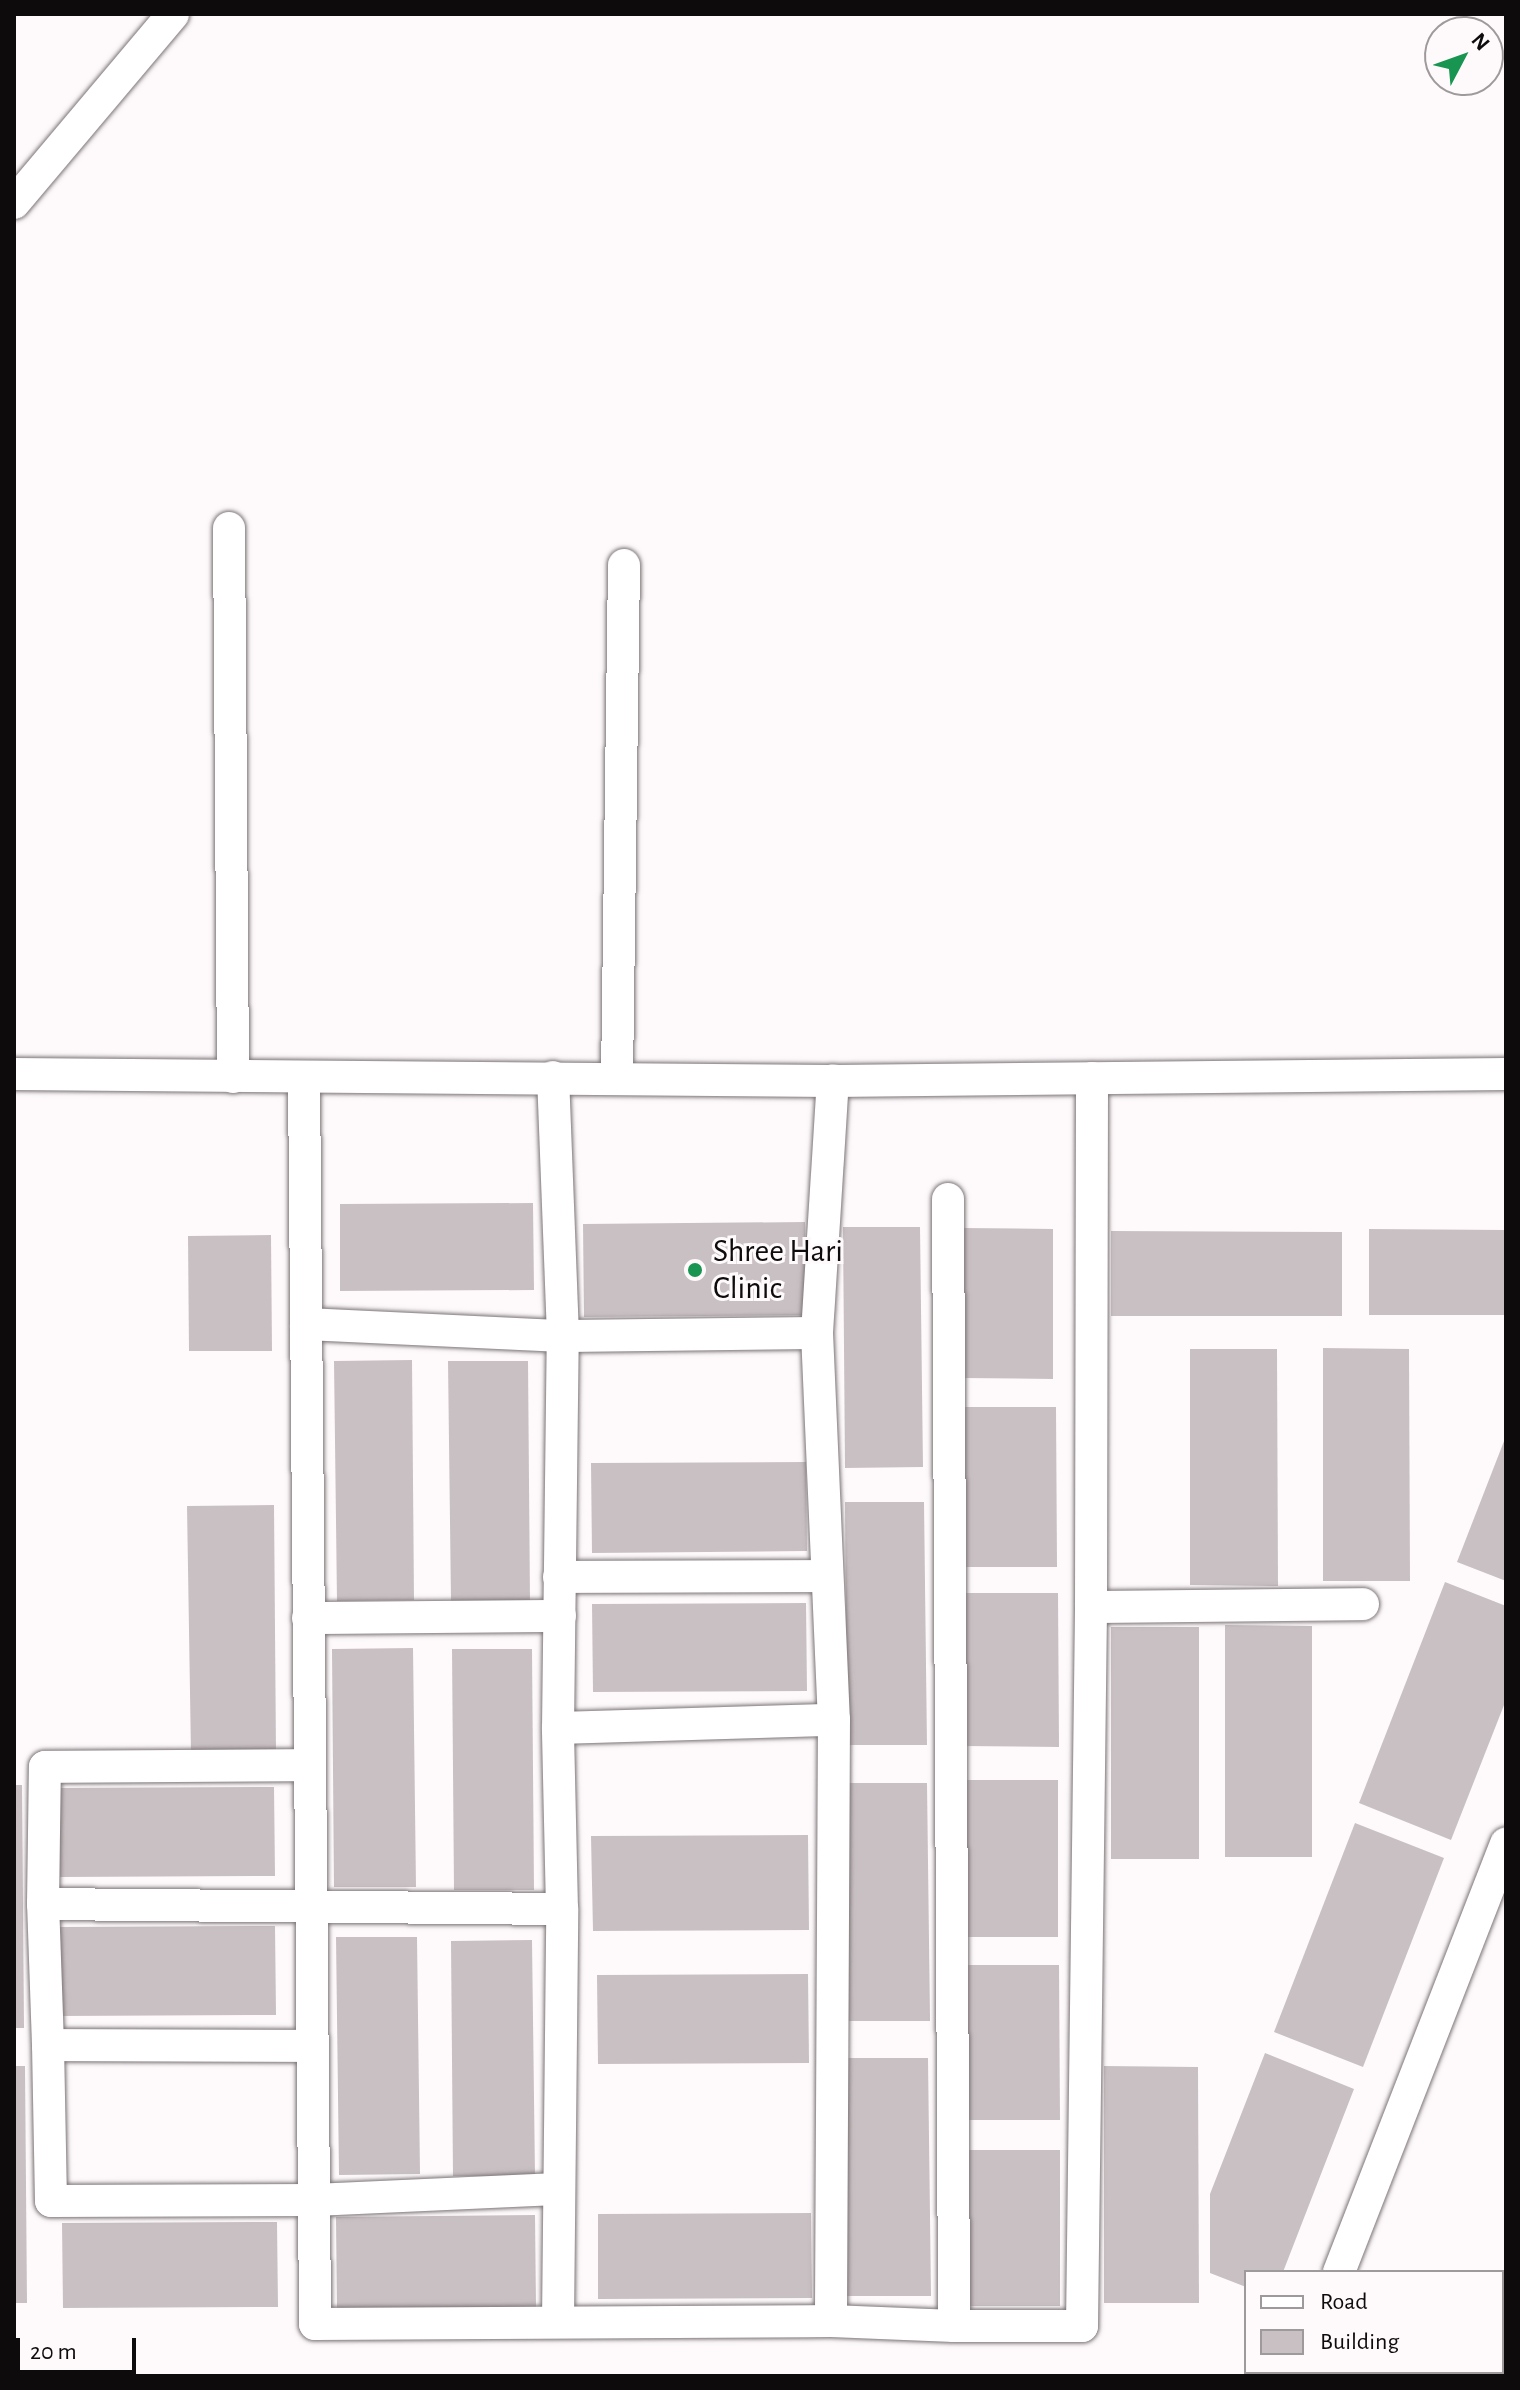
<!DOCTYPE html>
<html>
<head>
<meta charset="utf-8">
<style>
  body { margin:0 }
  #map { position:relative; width:1520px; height:2390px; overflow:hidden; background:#fefafc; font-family:"Alegreya Sans",sans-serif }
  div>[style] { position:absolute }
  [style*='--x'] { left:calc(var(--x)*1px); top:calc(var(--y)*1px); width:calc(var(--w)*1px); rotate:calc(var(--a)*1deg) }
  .building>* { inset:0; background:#c9c0c3 }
  .roads { filter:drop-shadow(0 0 2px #7c7476) drop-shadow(0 0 2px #7c7476) }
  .street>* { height:32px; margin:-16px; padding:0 16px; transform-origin:16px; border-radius:16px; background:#fff }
  .dots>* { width:22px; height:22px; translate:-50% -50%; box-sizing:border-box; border:4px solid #fefafc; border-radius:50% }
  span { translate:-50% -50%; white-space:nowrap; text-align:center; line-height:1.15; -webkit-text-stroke:6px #fefafc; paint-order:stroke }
  .poi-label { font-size:32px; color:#0e0b0c }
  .left { translate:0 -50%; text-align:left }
  .frame { position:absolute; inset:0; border:16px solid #0e0b0c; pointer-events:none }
  .legend { position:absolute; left:1244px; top:2270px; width:260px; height:104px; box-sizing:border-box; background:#fefafc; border:2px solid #9e9a9c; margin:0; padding:10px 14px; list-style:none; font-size:24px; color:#0e0b0c }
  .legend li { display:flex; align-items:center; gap:16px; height:40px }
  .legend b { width:40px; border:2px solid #9e9a9c }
  .north { position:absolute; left:1424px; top:16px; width:80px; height:80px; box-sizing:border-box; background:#fefafc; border:2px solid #9e9a9c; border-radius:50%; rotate:49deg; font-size:22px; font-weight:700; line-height:32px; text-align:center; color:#0e0b0c }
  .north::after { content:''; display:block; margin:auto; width:28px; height:36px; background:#199552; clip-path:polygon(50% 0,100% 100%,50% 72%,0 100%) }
  .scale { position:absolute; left:16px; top:2338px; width:120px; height:36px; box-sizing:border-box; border:4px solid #0e0b0c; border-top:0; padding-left:10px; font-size:24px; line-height:28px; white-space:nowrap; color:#0e0b0c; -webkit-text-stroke:6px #fefafc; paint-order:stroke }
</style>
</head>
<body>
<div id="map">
  <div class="building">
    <div style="clip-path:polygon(533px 1203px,534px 1290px,340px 1291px,340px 1204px)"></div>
    <div style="clip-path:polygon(805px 1222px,807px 1315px,584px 1317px,583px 1224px)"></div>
    <div style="clip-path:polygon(843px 1227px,920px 1227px,923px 1467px,845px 1468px)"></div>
    <div style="clip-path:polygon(962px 1228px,1053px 1229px,1053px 1379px,962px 1378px)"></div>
    <div style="clip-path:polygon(1369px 1229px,1506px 1230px,1506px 1315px,1369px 1315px)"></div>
    <div style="clip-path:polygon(1111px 1231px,1342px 1232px,1342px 1316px,1111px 1316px)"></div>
    <div style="clip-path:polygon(271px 1235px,272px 1351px,189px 1351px,188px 1236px)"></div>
    <div style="clip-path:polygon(1323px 1348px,1409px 1349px,1410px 1581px,1323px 1581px)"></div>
    <div style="clip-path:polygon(1190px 1349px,1277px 1349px,1278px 1586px,1190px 1585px)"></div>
    <div style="clip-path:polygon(412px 1360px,414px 1600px,337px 1601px,334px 1361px)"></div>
    <div style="clip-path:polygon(448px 1361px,528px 1361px,530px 1602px,451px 1602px)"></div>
    <div style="clip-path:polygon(963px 1407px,1056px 1407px,1057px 1567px,963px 1567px)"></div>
    <div style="clip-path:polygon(1506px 1436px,1506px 1581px,1457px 1562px)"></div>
    <div style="clip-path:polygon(806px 1462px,807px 1551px,592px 1553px,591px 1463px)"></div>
    <div style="clip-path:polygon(845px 1502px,924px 1502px,927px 1745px,847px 1745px)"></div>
    <div style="clip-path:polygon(274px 1505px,276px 1754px,191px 1754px,187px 1506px)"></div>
    <div style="clip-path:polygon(1445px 1582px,1506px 1606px,1506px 1700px,1451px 1840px,1359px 1803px)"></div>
    <div style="clip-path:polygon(963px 1593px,1058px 1593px,1059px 1747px,963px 1746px)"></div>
    <div style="clip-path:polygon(806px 1603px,807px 1691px,593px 1692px,592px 1604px)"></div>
    <div style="clip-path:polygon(1225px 1625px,1312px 1626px,1312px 1857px,1225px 1857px)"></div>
    <div style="clip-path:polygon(1111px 1627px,1199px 1627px,1199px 1859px,1111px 1859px)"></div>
    <div style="clip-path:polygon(413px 1648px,416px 1887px,334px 1887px,332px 1649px)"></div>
    <div style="clip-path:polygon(452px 1649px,532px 1649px,534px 1890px,454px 1890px)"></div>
    <div style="clip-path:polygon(964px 1780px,1058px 1780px,1058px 1937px,964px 1937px)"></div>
    <div style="clip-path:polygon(845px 1783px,927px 1783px,930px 2021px,848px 2021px)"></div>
    <div style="clip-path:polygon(14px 1785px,22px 1785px,24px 2028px,14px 2028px)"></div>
    <div style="clip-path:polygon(274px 1787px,275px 1876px,60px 1877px,59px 1788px)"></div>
    <div style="clip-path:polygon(1355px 1823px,1444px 1858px,1363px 2067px,1274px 2032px)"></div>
    <div style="clip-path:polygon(808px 1835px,809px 1930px,593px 1931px,591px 1836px)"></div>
    <div style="clip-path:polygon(275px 1926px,276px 2015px,60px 2016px,59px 1927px)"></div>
    <div style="clip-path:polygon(336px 1937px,417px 1937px,420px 2174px,339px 2175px)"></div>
    <div style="clip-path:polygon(532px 1940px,535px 2176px,453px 2176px,451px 1941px)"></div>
    <div style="clip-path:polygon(964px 1965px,1059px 1965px,1060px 2120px,964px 2120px)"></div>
    <div style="clip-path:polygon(808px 1974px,809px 2063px,598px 2064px,597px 1975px)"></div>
    <div style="clip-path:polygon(1265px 2053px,1354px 2089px,1283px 2272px,1246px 2272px,1246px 2287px,1210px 2273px,1210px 2194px)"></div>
    <div style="clip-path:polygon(845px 2058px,928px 2058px,931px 2296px,847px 2296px)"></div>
    <div style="clip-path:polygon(14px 2066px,25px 2066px,27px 2303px,14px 2303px)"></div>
    <div style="clip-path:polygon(1104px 2066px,1198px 2067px,1199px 2303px,1104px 2303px)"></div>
    <div style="clip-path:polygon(965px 2150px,1060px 2150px,1060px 2306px,965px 2306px)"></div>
    <div style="clip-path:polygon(811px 2213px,812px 2298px,598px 2299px,598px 2214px)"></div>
    <div style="clip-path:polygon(535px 2215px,536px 2307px,337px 2308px,336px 2217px)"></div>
    <div style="clip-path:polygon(277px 2222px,278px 2307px,63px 2308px,62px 2223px)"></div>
  </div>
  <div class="roads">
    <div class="street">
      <div style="--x:14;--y:203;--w:247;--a:-49.9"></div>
      <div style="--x:229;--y:528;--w:549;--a:89.58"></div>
      <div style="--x:14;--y:1074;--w:819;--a:0.49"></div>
      <div style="--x:833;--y:1081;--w:673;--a:-0.6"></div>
      <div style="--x:304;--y:1078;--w:1246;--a:89.49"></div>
      <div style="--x:315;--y:2324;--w:516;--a:-0.33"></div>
      <div style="--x:831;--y:2321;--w:123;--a:2.3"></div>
      <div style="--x:954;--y:2326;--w:128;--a:0"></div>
      <div style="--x:1082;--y:2326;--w:719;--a:-89.28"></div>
      <div style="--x:1091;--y:1607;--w:529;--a:-89.89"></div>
      <div style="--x:617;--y:1078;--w:513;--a:-89.22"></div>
      <div style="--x:948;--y:1199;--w:1127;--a:89.69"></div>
      <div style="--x:306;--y:1324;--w:257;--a:2.7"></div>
      <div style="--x:563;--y:1336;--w:259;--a:-92.2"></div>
      <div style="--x:817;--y:1333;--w:253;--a:-86.4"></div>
      <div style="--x:559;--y:1577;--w:267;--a:-0.2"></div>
      <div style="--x:1091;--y:1607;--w:272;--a:-0.6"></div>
      <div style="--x:308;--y:1618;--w:252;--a:-0.5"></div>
      <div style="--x:558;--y:1728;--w:276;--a:-1.7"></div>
      <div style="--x:43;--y:1904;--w:137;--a:-89.2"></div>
      <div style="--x:45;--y:1767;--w:265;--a:-0.4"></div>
      <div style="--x:48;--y:2045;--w:156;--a:88.9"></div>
      <div style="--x:51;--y:2201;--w:263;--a:-0.2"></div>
      <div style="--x:314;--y:2200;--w:245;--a:-2.6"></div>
      <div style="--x:312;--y:2046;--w:264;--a:-179.8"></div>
      <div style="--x:48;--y:2045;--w:141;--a:-92"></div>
      <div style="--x:43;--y:1904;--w:519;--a:0.55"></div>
      <div style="--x:1339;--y:2272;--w:460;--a:-68.7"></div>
      <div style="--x:558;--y:2321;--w:412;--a:-89.4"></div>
      <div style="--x:562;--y:1909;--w:181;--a:-91.3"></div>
      <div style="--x:558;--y:1728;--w:392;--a:-89.3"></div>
      <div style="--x:563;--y:1336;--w:254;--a:-0.7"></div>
      <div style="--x:817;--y:1333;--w:387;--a:87.5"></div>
      <div style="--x:834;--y:1720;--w:601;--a:90.29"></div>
    </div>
  </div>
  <div class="dots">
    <div style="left:695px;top:1270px;background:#199552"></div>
  </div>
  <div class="poi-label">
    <span class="left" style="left:713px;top:1270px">Shree Hari<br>Clinic</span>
  </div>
  <div class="frame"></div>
  <ul class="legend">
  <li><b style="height:10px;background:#fff"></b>Road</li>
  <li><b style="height:22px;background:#c9c0c3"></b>Building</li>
  </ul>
  <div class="north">N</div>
  <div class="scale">20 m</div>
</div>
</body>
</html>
